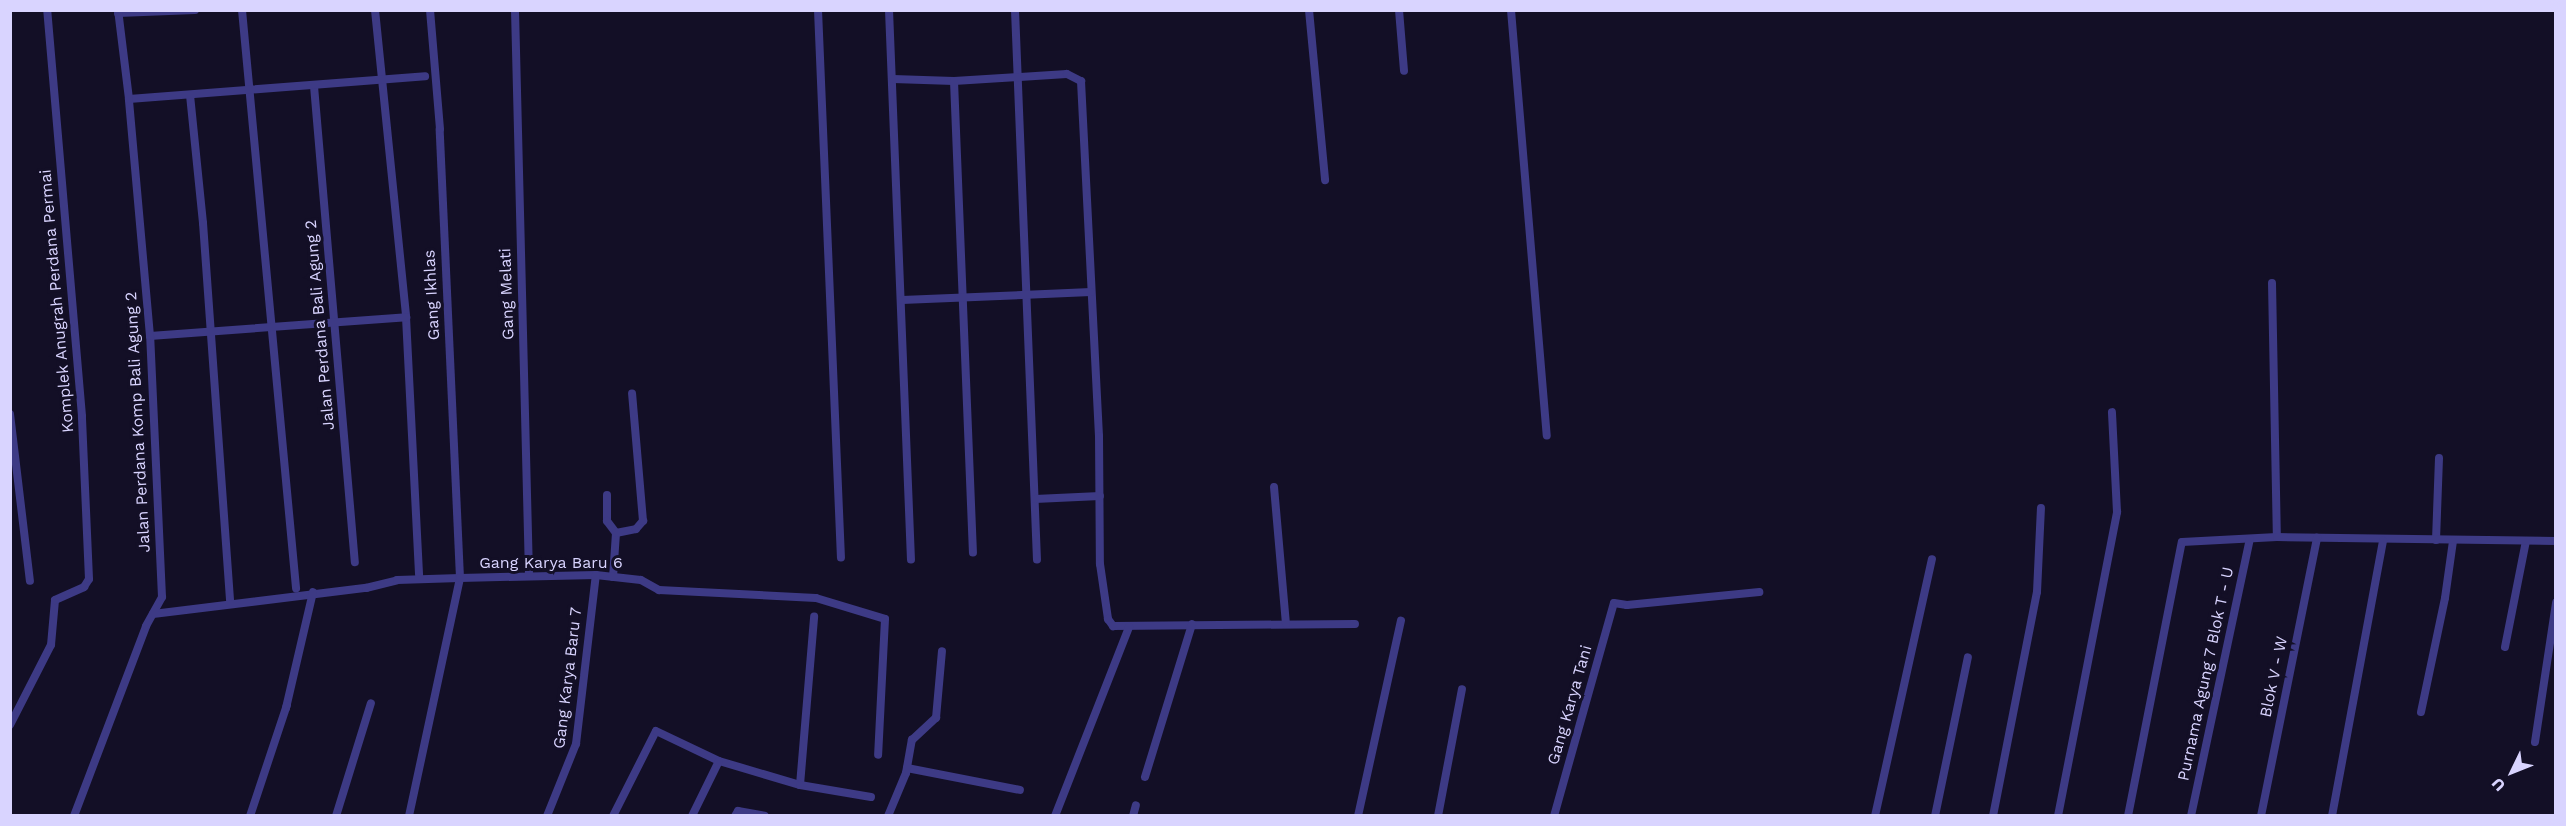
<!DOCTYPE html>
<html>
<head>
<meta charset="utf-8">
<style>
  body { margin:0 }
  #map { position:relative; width:2566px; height:826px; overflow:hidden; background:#130f26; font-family:"Work Sans",sans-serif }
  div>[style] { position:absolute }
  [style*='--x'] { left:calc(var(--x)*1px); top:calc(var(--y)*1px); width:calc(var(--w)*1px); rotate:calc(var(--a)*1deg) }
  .minor>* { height:8px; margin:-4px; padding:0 4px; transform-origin:4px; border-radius:4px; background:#3d3a85 }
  span { translate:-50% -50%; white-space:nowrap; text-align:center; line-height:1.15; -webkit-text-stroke:6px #130f26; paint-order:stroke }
  .street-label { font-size:16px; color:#d9d4ff }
  .frame { position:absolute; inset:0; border:12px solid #d9d4ff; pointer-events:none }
  .north { position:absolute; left:2482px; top:742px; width:60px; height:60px; -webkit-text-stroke:4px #130f26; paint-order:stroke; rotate:227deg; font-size:16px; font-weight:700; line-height:24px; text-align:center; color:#d9d4ff }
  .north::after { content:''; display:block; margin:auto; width:21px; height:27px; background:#d9d4ff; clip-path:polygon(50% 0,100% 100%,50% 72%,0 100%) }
</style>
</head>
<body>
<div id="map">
  <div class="minor">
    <div style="--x:242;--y:10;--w:581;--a:84.66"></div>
    <div style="--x:375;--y:10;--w:309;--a:84.2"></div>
    <div style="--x:406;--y:317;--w:258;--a:87.1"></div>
    <div style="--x:515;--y:10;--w:566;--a:88.58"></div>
    <div style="--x:818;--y:10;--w:548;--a:87.6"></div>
    <div style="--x:889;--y:10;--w:550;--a:87.71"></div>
    <div style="--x:1015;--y:10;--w:550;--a:87.71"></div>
    <div style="--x:1309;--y:10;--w:171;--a:84.6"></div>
    <div style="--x:1399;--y:10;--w:61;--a:85.3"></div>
    <div style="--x:1511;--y:10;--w:427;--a:85.2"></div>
    <div style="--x:118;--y:13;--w:77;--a:-2.2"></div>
    <div style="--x:893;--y:79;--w:61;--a:1.9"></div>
    <div style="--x:954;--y:81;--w:113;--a:-3.5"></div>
    <div style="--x:1067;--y:74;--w:16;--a:27"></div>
    <div style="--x:1081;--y:81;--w:355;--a:87.1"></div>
    <div style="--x:1099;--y:436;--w:128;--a:89.6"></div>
    <div style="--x:1100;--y:564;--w:56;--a:81.7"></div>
    <div style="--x:1108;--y:619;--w:9;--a:54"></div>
    <div style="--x:1113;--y:626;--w:242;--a:-0.5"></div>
    <div style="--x:954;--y:81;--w:472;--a:87.7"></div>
    <div style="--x:314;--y:86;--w:478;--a:85.1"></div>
    <div style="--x:190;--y:95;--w:129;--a:84.2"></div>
    <div style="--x:203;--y:223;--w:381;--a:85.9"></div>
    <div style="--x:129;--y:99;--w:297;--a:-4.4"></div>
    <div style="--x:2272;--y:283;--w:254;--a:88.9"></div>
    <div style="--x:902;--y:300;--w:189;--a:-2.4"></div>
    <div style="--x:150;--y:336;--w:257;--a:-4.2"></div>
    <div style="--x:10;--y:414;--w:168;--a:83.2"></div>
    <div style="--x:1274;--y:487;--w:137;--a:85"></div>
    <div style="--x:607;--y:495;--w:26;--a:90"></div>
    <div style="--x:607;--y:521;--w:15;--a:53"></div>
    <div style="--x:616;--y:533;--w:44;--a:93.9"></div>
    <div style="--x:1035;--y:499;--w:65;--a:-2.6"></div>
    <div style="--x:616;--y:533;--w:20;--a:-11"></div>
    <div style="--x:636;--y:529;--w:11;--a:-49"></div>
    <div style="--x:643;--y:521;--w:128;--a:-94.9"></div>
    <div style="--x:2436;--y:540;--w:82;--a:-87.9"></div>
    <div style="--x:153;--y:614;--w:215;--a:-7"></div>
    <div style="--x:366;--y:588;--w:32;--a:-14"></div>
    <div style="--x:397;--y:580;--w:63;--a:-1.8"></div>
    <div style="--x:460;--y:578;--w:449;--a:-92.6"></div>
    <div style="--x:440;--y:129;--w:119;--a:-94.8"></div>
    <div style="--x:2505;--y:647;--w:108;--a:-78.8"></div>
    <div style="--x:286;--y:708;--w:119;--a:-76.9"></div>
    <div style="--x:2421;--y:712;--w:116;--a:-78.1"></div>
    <div style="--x:2445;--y:598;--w:58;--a:-82"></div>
    <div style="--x:10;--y:725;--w:90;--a:-62.9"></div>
    <div style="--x:51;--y:645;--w:45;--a:-84.9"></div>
    <div style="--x:55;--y:600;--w:32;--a:-24"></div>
    <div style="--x:84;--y:587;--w:9;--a:-58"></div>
    <div style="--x:89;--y:579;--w:163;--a:-92.5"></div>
    <div style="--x:82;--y:416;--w:408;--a:-94.9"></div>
    <div style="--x:2535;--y:742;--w:141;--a:-81.4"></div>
    <div style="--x:907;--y:768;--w:115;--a:11"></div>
    <div style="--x:1145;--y:777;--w:160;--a:-72.9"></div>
    <div style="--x:800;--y:785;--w:169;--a:-85.2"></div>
    <div style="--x:74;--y:816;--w:203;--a:-69.2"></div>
    <div style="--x:146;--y:626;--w:33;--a:-61"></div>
    <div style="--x:162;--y:597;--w:261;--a:-92.6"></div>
    <div style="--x:150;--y:336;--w:238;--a:-95.1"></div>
    <div style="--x:129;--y:99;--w:90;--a:-97"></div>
    <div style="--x:250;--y:816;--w:117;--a:-71.6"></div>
    <div style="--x:336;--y:816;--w:118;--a:-72.8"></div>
    <div style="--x:409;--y:816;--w:243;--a:-77.9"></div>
    <div style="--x:460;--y:578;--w:136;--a:-1.3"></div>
    <div style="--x:596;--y:575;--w:45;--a:6.3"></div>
    <div style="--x:641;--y:580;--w:21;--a:29"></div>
    <div style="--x:659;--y:590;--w:157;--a:2.9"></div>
    <div style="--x:816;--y:598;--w:72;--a:16.9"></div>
    <div style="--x:885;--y:619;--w:136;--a:92.9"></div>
    <div style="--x:547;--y:816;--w:78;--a:-68.1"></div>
    <div style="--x:576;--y:744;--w:170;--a:-83.3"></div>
    <div style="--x:613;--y:816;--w:95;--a:-63.2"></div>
    <div style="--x:656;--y:731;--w:70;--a:25.5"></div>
    <div style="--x:719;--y:761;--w:84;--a:16.5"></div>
    <div style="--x:800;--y:785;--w:72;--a:9.6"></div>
    <div style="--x:692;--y:816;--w:61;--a:-63.9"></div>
    <div style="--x:735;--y:816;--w:6;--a:-59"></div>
    <div style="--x:738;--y:811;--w:27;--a:10"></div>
    <div style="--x:888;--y:816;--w:47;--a:-67.3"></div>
    <div style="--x:906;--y:773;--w:34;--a:-80"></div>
    <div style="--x:912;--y:740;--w:33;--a:-43"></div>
    <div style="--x:936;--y:718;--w:67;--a:-84.9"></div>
    <div style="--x:1055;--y:816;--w:203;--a:-68.6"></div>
    <div style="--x:1133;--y:816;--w:11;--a:-75"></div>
    <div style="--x:1358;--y:816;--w:200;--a:-77.6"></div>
    <div style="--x:1438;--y:816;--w:129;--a:-79.3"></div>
    <div style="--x:1554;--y:816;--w:221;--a:-74.3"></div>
    <div style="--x:1614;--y:603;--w:13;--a:9"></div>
    <div style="--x:1627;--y:605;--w:133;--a:-5.6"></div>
    <div style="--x:1875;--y:816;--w:263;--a:-77.5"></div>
    <div style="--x:1935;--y:816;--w:162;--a:-78.3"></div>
    <div style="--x:1993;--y:816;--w:228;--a:-78.9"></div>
    <div style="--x:2037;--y:592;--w:84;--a:-87.3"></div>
    <div style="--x:2058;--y:816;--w:310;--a:-79"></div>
    <div style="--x:2117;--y:512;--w:100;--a:-92.9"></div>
    <div style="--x:2128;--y:816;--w:279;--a:-78.9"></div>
    <div style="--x:2182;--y:542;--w:95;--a:-3"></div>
    <div style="--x:2277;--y:537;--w:279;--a:0.8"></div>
    <div style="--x:2191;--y:816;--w:283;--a:-78"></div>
    <div style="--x:2261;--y:816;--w:284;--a:-78.6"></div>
    <div style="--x:2332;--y:816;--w:280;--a:-79.5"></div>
  </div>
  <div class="street-label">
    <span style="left:507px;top:294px;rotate:-92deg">Gang Melati</span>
    <span style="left:432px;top:295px;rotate:-93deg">Gang Ikhlas</span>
    <span style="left:57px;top:301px;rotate:-95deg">Komplek Anugrah Perdana Permai</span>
    <span style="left:320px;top:325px;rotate:-95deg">Jalan Perdana Bali Agung 2</span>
    <span style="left:138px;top:422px;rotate:-93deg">Jalan Perdana Komp Bali Agung 2</span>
    <span style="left:551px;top:563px">Gang Karya Baru 6</span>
    <span style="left:2206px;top:674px;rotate:-78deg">Purnama Agung 7 Blok T - U</span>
    <span style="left:2274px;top:677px;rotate:-78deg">Blok V - W</span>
    <span style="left:568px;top:678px;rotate:-83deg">Gang Karya Baru 7</span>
    <span style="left:1570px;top:705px;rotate:-74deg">Gang Karya Tani</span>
  </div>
  <div class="frame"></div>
  <div class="north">U</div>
</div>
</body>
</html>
